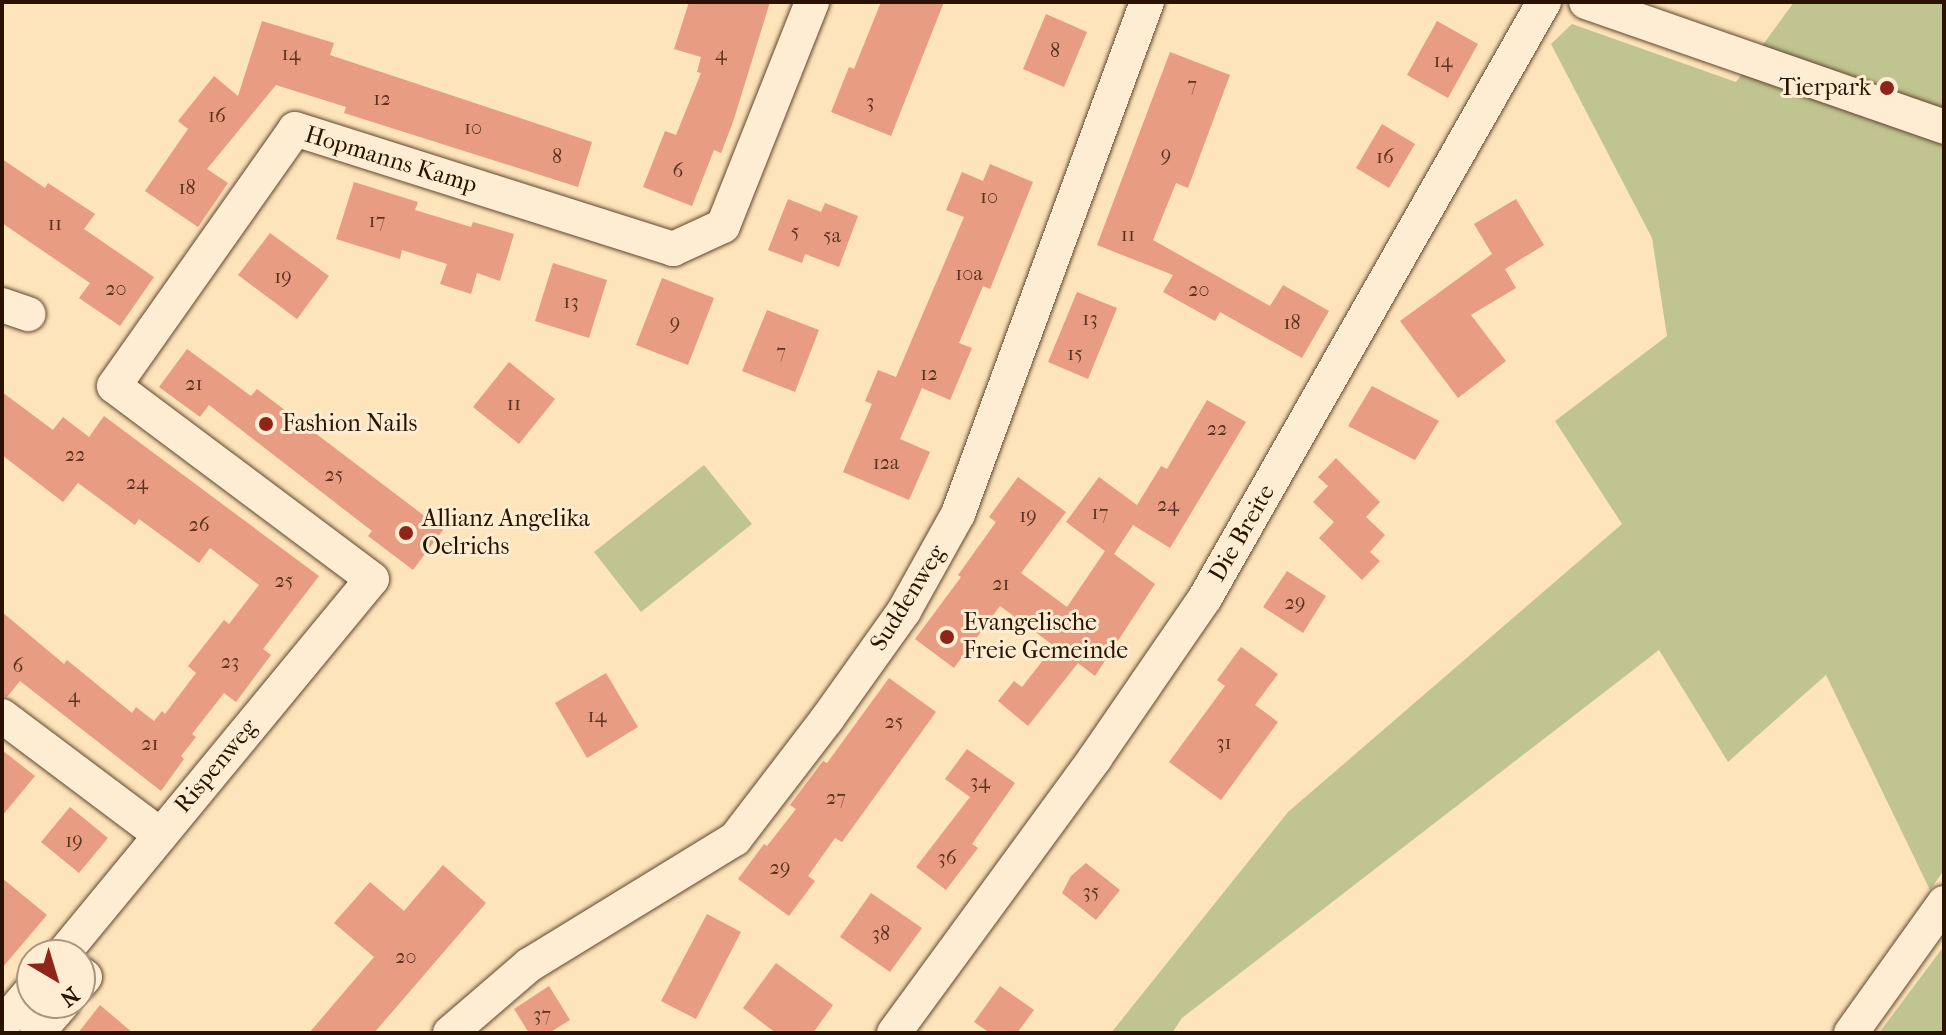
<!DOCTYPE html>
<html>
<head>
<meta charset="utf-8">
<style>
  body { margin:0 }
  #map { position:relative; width:1946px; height:1035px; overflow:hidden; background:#fee4ba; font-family:"IM FELL French Canon",serif }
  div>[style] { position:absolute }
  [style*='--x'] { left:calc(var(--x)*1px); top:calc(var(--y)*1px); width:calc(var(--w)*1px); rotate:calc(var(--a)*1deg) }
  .green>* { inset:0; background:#c0c490 }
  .building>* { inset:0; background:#e89c82 }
  .roads { filter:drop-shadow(0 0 2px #60462e) drop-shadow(0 0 2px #60462e) }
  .minor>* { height:34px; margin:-17px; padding:0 17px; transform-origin:17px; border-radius:17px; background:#feedd2 }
  .dots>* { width:22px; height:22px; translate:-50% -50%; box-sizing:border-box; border:4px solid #feedd2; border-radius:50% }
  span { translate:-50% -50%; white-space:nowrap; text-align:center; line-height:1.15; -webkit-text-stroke:6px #feedd2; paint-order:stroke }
  .number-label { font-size:20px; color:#5a3420 }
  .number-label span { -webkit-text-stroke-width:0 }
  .poi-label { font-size:24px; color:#2b1200 }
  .right { translate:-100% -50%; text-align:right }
  .left { translate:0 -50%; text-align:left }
  .street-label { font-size:24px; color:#2b1200 }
  .frame { position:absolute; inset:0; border:4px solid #2b1200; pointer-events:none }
  .north { position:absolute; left:16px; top:939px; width:80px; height:80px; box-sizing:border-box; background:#feedd2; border:2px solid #aa957e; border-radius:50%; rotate:142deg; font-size:22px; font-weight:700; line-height:32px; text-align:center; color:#2b1200 }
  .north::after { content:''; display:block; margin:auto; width:28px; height:36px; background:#8f2418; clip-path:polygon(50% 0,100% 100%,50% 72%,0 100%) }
</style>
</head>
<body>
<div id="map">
  <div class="green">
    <div style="clip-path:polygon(1794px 2px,1944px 2px,1944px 870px,1930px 890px,1826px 675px,1728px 762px,1659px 650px,1182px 1018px,1172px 1033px,1111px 1033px,1288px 812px,1622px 524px,1555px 421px,1667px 336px,1652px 238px,1551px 44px,1572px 24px,1736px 82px)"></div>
    <div style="clip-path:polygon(704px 465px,752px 524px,641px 612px,594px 552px)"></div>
    <div style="clip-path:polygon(1944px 946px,1944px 1033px,1879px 1033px)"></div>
  </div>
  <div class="building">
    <div style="clip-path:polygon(689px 2px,770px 2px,733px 122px,721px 153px,714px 150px,692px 206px,643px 187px,665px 131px,676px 135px,701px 73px,697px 72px,701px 57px,674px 49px)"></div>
    <div style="clip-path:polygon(881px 2px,944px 2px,891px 136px,831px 112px,849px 67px,854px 69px)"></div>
    <div style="clip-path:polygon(1046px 14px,1087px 32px,1064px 87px,1023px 69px)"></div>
    <div style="clip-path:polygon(262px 21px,334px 43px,330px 55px,592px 142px,578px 187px,344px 113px,346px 107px,276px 85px,207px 169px,228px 183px,198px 227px,145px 191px,188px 129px,178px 121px,214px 76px,238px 96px)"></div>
    <div style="clip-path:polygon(1437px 21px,1478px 44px,1448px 98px,1407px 75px)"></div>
    <div style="clip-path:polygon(1170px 52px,1230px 75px,1188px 188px,1176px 183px,1153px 240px,1270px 306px,1283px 285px,1329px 311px,1302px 358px,1220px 312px,1215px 321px,1163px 292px,1173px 275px,1097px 245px)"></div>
    <div style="clip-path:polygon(1382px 124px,1415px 144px,1389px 188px,1356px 168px)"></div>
    <div style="clip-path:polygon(2px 159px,45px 188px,48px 183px,95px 214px,84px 229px,154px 277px,120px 326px,79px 298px,90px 283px,2px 223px)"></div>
    <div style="clip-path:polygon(990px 164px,1033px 182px,990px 289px,983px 286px,959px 343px,972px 348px,950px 400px,922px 388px,900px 439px,930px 452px,909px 500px,843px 472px,872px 404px,865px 401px,878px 370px,896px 377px,964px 217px,946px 210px,962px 172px,983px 181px)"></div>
    <div style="clip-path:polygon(354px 182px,418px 202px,415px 210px,471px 227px,473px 222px,514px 234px,500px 281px,477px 273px,471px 294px,440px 284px,447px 264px,402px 250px,400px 259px,336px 239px)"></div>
    <div style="clip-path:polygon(788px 199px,821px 212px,825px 203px,858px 216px,839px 267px,805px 254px,802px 263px,768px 250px)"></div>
    <div style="clip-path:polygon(1516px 199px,1544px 245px,1505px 269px,1516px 288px,1471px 315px,1506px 361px,1458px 398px,1400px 321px,1492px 254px,1474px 224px)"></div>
    <div style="clip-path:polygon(270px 233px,329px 276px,297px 319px,238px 275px)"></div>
    <div style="clip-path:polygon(553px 263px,607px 280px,589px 338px,535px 321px)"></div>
    <div style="clip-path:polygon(662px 278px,714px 298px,688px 365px,636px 345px)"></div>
    <div style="clip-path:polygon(1077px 292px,1117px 308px,1088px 379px,1048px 362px)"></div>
    <div style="clip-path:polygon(767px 310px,819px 330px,795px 392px,742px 371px)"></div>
    <div style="clip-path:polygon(187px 349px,251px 396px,257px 389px,443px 530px,413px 570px,368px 536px,372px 531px,209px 405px,200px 417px,159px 387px)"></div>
    <div style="clip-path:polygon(509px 362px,555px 399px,519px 444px,473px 407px)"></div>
    <div style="clip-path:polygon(1372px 386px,1439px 421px,1415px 460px,1348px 426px)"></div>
    <div style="clip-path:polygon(2px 392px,53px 430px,63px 417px,89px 437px,104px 416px,319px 576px,263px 649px,271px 655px,236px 702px,224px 693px,192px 734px,196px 737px,181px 756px,184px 759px,161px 791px,20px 681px,7px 697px,2px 696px,2px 612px,64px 664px,67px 660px,132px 713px,136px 707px,154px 721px,162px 711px,165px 714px,196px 673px,188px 666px,224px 620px,229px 624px,259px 585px,210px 548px,199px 563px,139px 519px,135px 525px,78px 483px,63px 502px,2px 455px)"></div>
    <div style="clip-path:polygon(1207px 400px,1246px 422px,1170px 548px,1133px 525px,1114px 554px,1155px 584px,1095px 676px,1078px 663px,1028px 726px,998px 701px,1014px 681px,1022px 687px,1054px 646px,1000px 606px,954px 668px,915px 639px,961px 577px,958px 575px,996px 522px,989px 517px,1018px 477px,1066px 512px,1021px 573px,1067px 607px,1105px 551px,1066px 522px,1099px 477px,1137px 505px,1161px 466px,1167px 469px)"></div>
    <div style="clip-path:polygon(1336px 458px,1380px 502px,1366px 517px,1385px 535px,1370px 552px,1380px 561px,1362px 580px,1319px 538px,1334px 522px,1313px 502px,1328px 486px,1318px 477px)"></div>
    <div style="clip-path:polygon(1287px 571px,1326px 596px,1303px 633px,1263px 607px)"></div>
    <div style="clip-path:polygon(1241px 647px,1278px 674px,1255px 705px,1278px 722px,1221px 800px,1169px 762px,1225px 686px,1217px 680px)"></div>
    <div style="clip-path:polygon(606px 673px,638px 727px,587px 758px,555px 703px)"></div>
    <div style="clip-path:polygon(889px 678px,936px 712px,842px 842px,835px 838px,808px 876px,815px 881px,789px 916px,738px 879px,764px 844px,767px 846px,796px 809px,790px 805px,823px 761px,827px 763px)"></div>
    <div style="clip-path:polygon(967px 749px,1015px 783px,972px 844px,978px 848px,946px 890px,916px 867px,970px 797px,945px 779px)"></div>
    <div style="clip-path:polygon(2px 750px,35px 776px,2px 816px)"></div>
    <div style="clip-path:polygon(70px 807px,108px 838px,79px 873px,41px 842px)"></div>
    <div style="clip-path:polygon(1086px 863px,1120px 890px,1096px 920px,1062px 893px,1071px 876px)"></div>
    <div style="clip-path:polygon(443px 865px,486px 903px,374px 1033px,309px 1033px,374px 957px,334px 923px,370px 882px,404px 911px)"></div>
    <div style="clip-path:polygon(2px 878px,47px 915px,2px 968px)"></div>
    <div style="clip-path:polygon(871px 893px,922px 928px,890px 972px,840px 937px)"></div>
    <div style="clip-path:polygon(707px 914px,741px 932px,696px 1019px,661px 1001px)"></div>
    <div style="clip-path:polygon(776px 963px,833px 1005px,813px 1033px,776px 1033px,743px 1008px)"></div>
    <div style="clip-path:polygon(549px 986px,570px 1020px,549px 1033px,529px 1033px,514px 1009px)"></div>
    <div style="clip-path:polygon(1000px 986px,1034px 1010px,1017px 1033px,990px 1033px,974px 1022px)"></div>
    <div style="clip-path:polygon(100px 1005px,133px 1033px,78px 1033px)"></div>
  </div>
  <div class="roads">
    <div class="minor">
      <div style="--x:1586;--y:2;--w:379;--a:19.2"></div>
      <div style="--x:2;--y:305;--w:28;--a:19"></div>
      <div style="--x:2;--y:716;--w:196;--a:36.9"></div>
      <div style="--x:62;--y:955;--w:487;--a:-50.5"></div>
      <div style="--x:372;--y:579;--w:322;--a:-143.2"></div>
      <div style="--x:114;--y:386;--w:314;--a:-54.8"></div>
      <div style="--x:295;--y:129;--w:397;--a:17.6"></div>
      <div style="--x:673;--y:249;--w:55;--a:-24.7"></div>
      <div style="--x:723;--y:226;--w:241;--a:-68.3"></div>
      <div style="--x:80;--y:973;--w:6;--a:39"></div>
      <div style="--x:85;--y:977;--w:8;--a:130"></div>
      <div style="--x:2;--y:1025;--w:46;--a:-49.4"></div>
      <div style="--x:37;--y:1033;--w:40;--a:-49"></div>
      <div style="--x:450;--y:1033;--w:104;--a:-40.7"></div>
      <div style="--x:529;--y:965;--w:241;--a:-31.5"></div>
      <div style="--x:735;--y:839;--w:151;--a:-52.5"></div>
      <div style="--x:827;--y:719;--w:133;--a:-54.5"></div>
      <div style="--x:904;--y:611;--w:111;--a:-60.9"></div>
      <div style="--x:958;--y:514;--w:546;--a:-69.74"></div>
      <div style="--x:894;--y:1033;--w:341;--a:-53.8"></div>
      <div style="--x:1095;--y:758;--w:194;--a:-55.5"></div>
      <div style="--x:1205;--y:598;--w:686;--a:-60.37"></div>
      <div style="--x:1851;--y:1033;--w:160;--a:-54.4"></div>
    </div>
  </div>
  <div class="dots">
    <div style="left:1887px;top:88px;background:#8f2418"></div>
    <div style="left:266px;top:424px;background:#8f2418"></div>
    <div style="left:406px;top:533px;background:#8f2418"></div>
    <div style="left:947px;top:637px;background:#8f2418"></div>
  </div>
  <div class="number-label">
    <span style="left:1055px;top:50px">8</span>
    <span style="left:291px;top:53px">14</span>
    <span style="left:721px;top:53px">4</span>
    <span style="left:1443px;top:60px">14</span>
    <span style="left:1192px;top:84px">7</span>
    <span style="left:382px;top:98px">12</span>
    <span style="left:870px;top:101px">3</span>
    <span style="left:217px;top:115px">16</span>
    <span style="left:473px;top:127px">10</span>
    <span style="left:1166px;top:154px">9</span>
    <span style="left:557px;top:156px">8</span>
    <span style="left:1385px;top:156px">16</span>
    <span style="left:678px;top:170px">6</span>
    <span style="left:187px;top:187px">18</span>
    <span style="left:989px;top:196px">10</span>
    <span style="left:377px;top:220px">17</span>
    <span style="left:55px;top:223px">11</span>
    <span style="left:795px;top:231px">5</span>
    <span style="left:1128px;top:234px">11</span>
    <span style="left:832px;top:235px">5a</span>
    <span style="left:969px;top:273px">10a</span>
    <span style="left:283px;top:276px">19</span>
    <span style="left:116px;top:288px">20</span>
    <span style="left:1199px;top:289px">20</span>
    <span style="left:571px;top:301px">13</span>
    <span style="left:1090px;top:318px">13</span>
    <span style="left:675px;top:322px">9</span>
    <span style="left:1292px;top:322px">18</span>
    <span style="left:781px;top:351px">7</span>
    <span style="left:1075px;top:353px">15</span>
    <span style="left:929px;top:373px">12</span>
    <span style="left:194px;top:383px">21</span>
    <span style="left:514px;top:403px">11</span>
    <span style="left:1217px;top:428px">22</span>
    <span style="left:75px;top:454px">22</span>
    <span style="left:886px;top:462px">12a</span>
    <span style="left:334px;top:474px">25</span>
    <span style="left:137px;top:482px">24</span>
    <span style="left:1168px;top:504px">24</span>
    <span style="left:1100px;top:512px">17</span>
    <span style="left:1028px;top:515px">19</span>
    <span style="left:199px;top:524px">26</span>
    <span style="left:284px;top:580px">25</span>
    <span style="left:1001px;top:583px">21</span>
    <span style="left:1295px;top:602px">29</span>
    <span style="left:230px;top:661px">23</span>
    <span style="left:18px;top:665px">6</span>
    <span style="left:74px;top:695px">4</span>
    <span style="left:597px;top:715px">14</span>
    <span style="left:894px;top:721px">25</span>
    <span style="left:1224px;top:742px">31</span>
    <span style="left:150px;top:743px">21</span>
    <span style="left:980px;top:781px">34</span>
    <span style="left:836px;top:797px">27</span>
    <span style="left:74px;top:840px">19</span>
    <span style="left:947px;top:857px">36</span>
    <span style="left:780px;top:867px">29</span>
    <span style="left:1091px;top:891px">35</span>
    <span style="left:881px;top:933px">38</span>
    <span style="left:406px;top:956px">20</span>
    <span style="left:542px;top:1014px">37</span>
  </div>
  <div class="poi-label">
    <span class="right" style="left:1871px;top:88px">Tierpark</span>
    <span class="left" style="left:282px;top:424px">Fashion Nails</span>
    <span class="left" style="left:422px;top:533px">Allianz Angelika<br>Oelrichs</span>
    <span class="left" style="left:963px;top:637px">Evangelische<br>Freie Gemeinde</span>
  </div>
  <div class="street-label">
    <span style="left:391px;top:160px;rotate:17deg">Hopmanns Kamp</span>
    <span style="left:1242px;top:533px;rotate:-60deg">Die Breite</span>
    <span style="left:908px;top:598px;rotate:-58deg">Suddenweg</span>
    <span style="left:216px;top:766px;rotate:-50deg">Rispenweg</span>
  </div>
  <div class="frame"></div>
  <div class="north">N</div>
</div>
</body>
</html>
